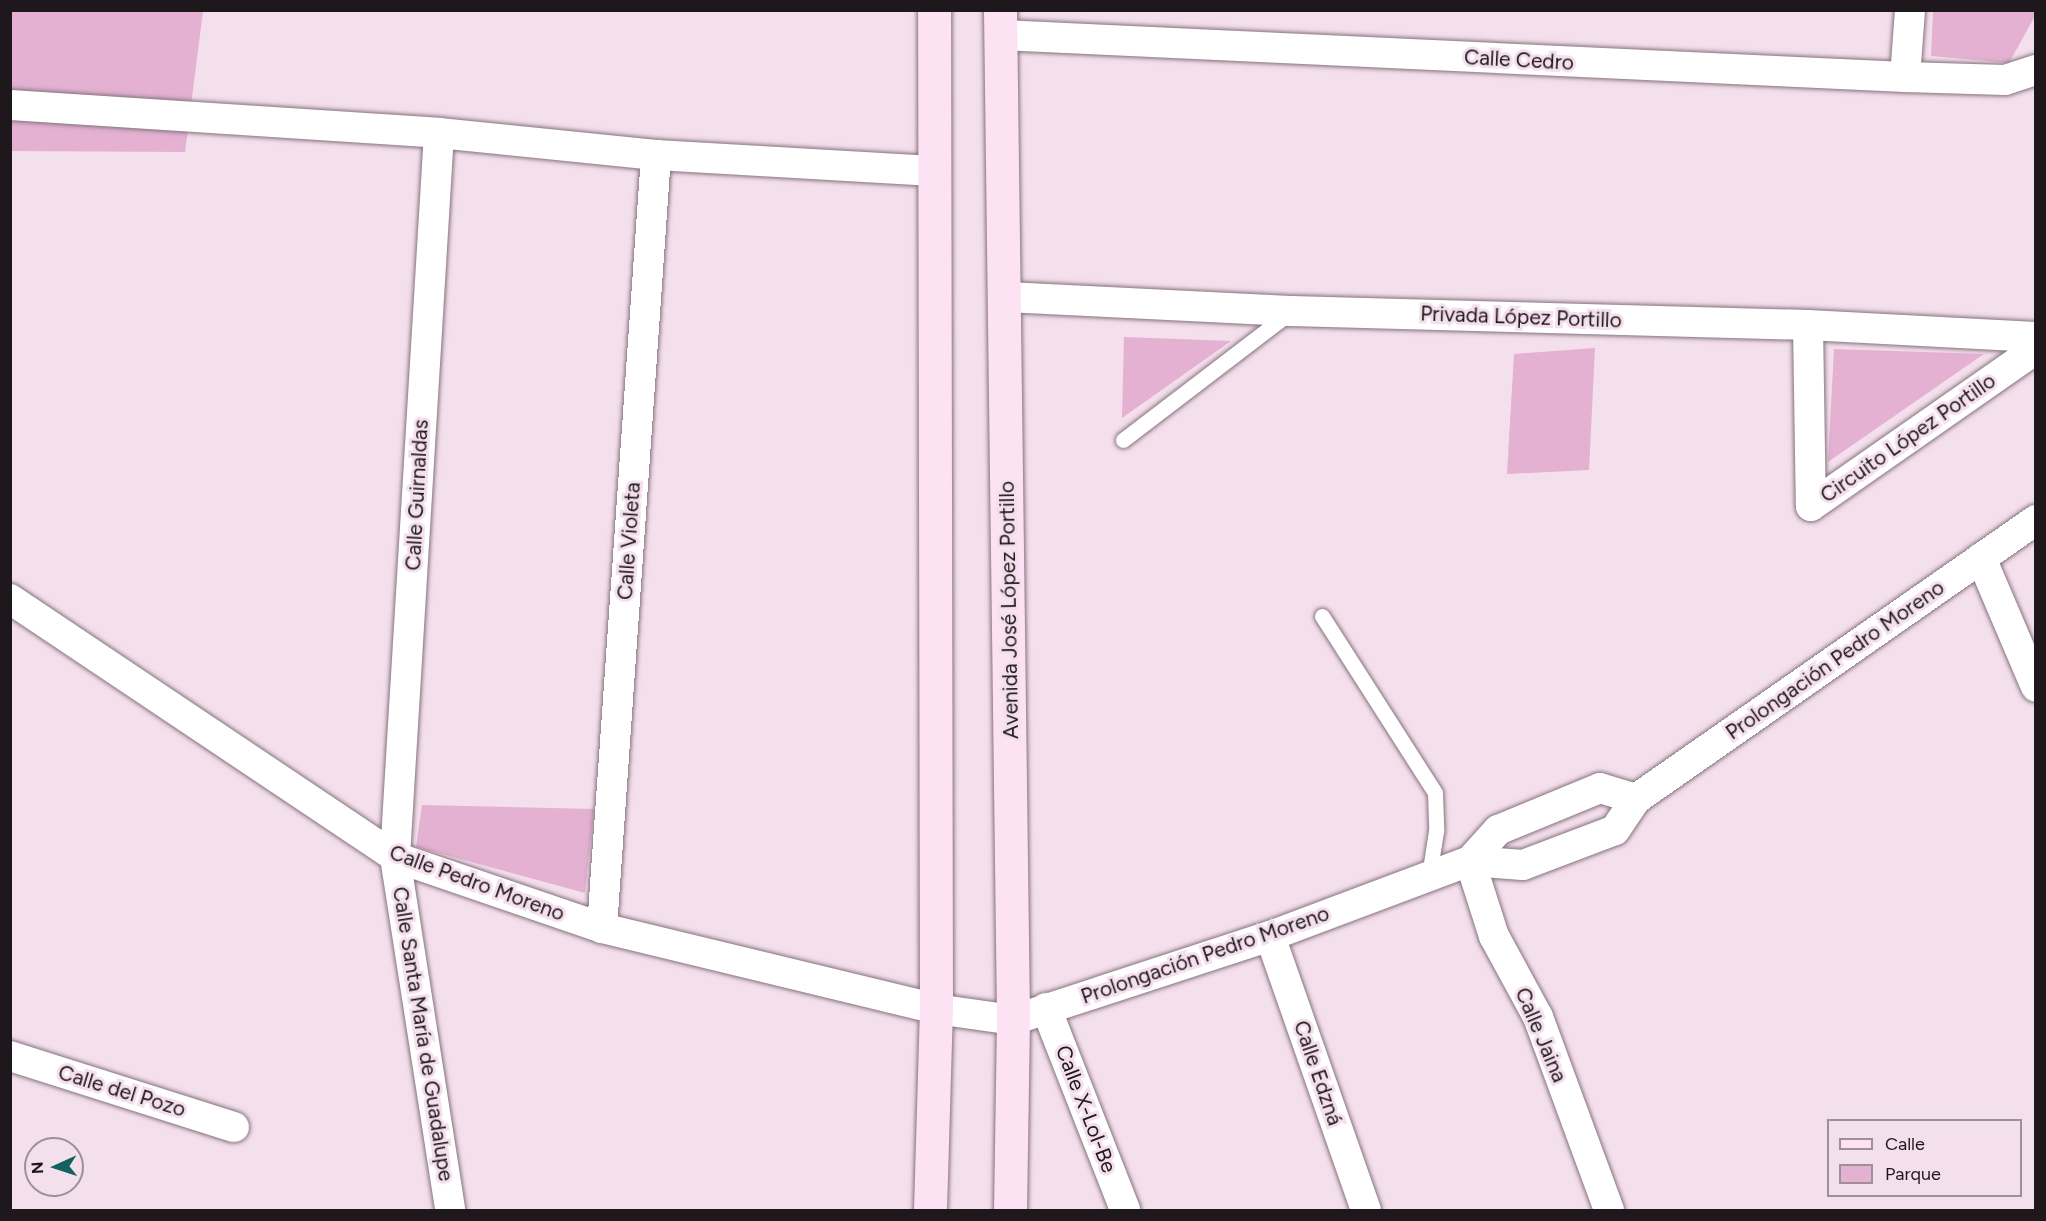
<!DOCTYPE html>
<html>
<head>
<meta charset="utf-8">
<style>
  body { margin:0 }
  #map { position:relative; width:2046px; height:1221px; overflow:hidden; background:#f4dfec; font-family:Figtree,sans-serif }
  div>[style] { position:absolute }
  [style*='--x'] { left:calc(var(--x)*1px); top:calc(var(--y)*1px); width:calc(var(--w)*1px); rotate:calc(var(--a)*1deg) }
  .green>* { inset:0; background:#e4b1d2 }
  .roads { filter:drop-shadow(0 0 2px #85737e) drop-shadow(0 0 2px #85737e) }
  .service>* { height:15px; margin:-7.5px; padding:0 7.5px; transform-origin:7.5px; border-radius:7.5px; background:#fff }
  .minor>* { height:30px; margin:-15px; padding:0 15px; transform-origin:15px; border-radius:15px; background:#fff }
  .secondary>* { height:33px; margin:-16.5px; padding:0 16.5px; transform-origin:16.5px; border-radius:16.5px; background:#fde2f4 }
  span { translate:-50% -50%; white-space:nowrap; text-align:center; line-height:1.15; -webkit-text-stroke:6px #f4dfec; paint-order:stroke }
  .street-label { font-size:21px; color:#1e171b }
  .frame { position:absolute; inset:0; border:12px solid #1e171b; pointer-events:none }
  .legend { position:absolute; left:1827px; top:1119px; width:195px; height:78px; box-sizing:border-box; background:#f4dfec; border:2px solid #9e8f98; margin:0; padding:8px 10px; list-style:none; font-size:18px; color:#1e171b }
  .legend li { display:flex; align-items:center; gap:12px; height:30px }
  .legend b { width:30px; border:2px solid #9e8f98 }
  .north { position:absolute; left:24px; top:1137px; width:60px; height:60px; box-sizing:border-box; background:#f4dfec; border:2px solid #9e8f98; border-radius:50%; rotate:267deg; font-size:16px; font-weight:700; line-height:24px; text-align:center; color:#1e171b }
  .north::after { content:''; display:block; margin:auto; width:21px; height:27px; background:#13625f; clip-path:polygon(50% 0,100% 100%,50% 72%,0 100%) }
</style>
</head>
<body>
<div id="map">
  <div class="green">
    <div style="clip-path:polygon(11px 11px,203px 11px,185px 152px,11px 151px)"></div>
    <div style="clip-path:polygon(1933px 11px,2035px 11px,2035px 16px,2009px 63px,1931px 56px)"></div>
    <div style="clip-path:polygon(1124px 337px,1231px 341px,1122px 418px)"></div>
    <div style="clip-path:polygon(1595px 348px,1589px 470px,1507px 474px,1514px 354px)"></div>
    <div style="clip-path:polygon(1834px 349px,1984px 354px,1828px 462px)"></div>
    <div style="clip-path:polygon(422px 805px,594px 809px,585px 893px,416px 847px)"></div>
  </div>
  <div class="roads">
    <div class="service">
      <div style="--x:1123;--y:440;--w:209;--a:-37.4"></div>
      <div style="--x:1322;--y:616;--w:210;--a:57.4"></div>
      <div style="--x:1435;--y:793;--w:38;--a:88"></div>
      <div style="--x:1436;--y:831;--w:46;--a:98.8"></div>
    </div>
    <div class="minor">
      <div style="--x:1001;--y:35;--w:905;--a:2.66"></div>
      <div style="--x:1905;--y:77;--w:100;--a:1.7"></div>
      <div style="--x:2005;--y:80;--w:33;--a:-18"></div>
      <div style="--x:1905;--y:77;--w:67;--a:-85.7"></div>
      <div style="--x:10;--y:105;--w:430;--a:3.7"></div>
      <div style="--x:439;--y:133;--w:218;--a:5.8"></div>
      <div style="--x:656;--y:155;--w:278;--a:3.3"></div>
      <div style="--x:439;--y:133;--w:725;--a:93.48"></div>
      <div style="--x:395;--y:857;--w:357;--a:81.1"></div>
      <div style="--x:1006;--y:297;--w:285;--a:2.8"></div>
      <div style="--x:1291;--y:311;--w:517;--a:1.55"></div>
      <div style="--x:1808;--y:325;--w:228;--a:3"></div>
      <div style="--x:1808;--y:325;--w:181;--a:89.1"></div>
      <div style="--x:1811;--y:506;--w:274;--a:-34.9"></div>
      <div style="--x:1981;--y:558;--w:140;--a:66.9"></div>
      <div style="--x:10;--y:599;--w:463;--a:33.8"></div>
      <div style="--x:395;--y:857;--w:219;--a:18.9"></div>
      <div style="--x:602;--y:928;--w:344;--a:13.6"></div>
      <div style="--x:936;--y:1009;--w:78;--a:8.1"></div>
      <div style="--x:1013;--y:1020;--w:270;--a:-18.1"></div>
      <div style="--x:1270;--y:936;--w:214;--a:-20.6"></div>
      <div style="--x:1470;--y:861;--w:53;--a:4.3"></div>
      <div style="--x:1523;--y:865;--w:98;--a:-20.8"></div>
      <div style="--x:1615;--y:830;--w:37;--a:-56"></div>
      <div style="--x:1636;--y:799;--w:488;--a:-34.9"></div>
      <div style="--x:1470;--y:861;--w:79;--a:72.3"></div>
      <div style="--x:1494;--y:936;--w:92;--a:61.5"></div>
      <div style="--x:1538;--y:1017;--w:206;--a:69.8"></div>
      <div style="--x:1470;--y:861;--w:42;--a:-47.9"></div>
      <div style="--x:1498;--y:830;--w:110;--a:-22.4"></div>
      <div style="--x:1600;--y:788;--w:38;--a:17"></div>
      <div style="--x:602;--y:928;--w:775;--a:-86"></div>
      <div style="--x:1270;--y:936;--w:290;--a:70.7"></div>
      <div style="--x:1046;--y:1008;--w:217;--a:68.6"></div>
      <div style="--x:10;--y:1056;--w:235;--a:17.6"></div>
    </div>
    <div class="secondary">
      <div style="--x:1000;--y:10;--w:1010;--a:89.26"></div>
      <div style="--x:1013;--y:1020;--w:190;--a:90.9"></div>
      <div style="--x:930;--y:1210;--w:201;--a:-88.3"></div>
      <div style="--x:936;--y:1009;--w:999;--a:-90.11"></div>
    </div>
  </div>
  <div class="street-label">
    <span style="left:1519px;top:60px;rotate:3deg">Calle Cedro</span>
    <span style="left:1521px;top:317px;rotate:2deg">Privada López Portillo</span>
    <span style="left:1908px;top:438px;rotate:-35deg">Circuito López Portillo</span>
    <span style="left:417px;top:495px;rotate:-87deg">Calle Guirnaldas</span>
    <span style="left:629px;top:541px;rotate:-86deg">Calle Violeta</span>
    <span style="left:1009px;top:610px;rotate:-91deg">Avenida José López Portillo</span>
    <span style="left:1835px;top:660px;rotate:-35deg">Prolongación Pedro Moreno</span>
    <span style="left:477px;top:883px;rotate:20deg">Calle Pedro Moreno</span>
    <span style="left:1205px;top:955px;rotate:-19deg">Prolongación Pedro Moreno</span>
    <span style="left:423px;top:1034px;rotate:81deg">Calle Santa María de Guadalupe</span>
    <span style="left:1541px;top:1035px;rotate:67deg">Calle Jaina</span>
    <span style="left:1318px;top:1073px;rotate:71deg">Calle Edzná</span>
    <span style="left:122px;top:1091px;rotate:17deg">Calle del Pozo</span>
    <span style="left:1086px;top:1109px;rotate:69deg">Calle X-Lol-Be</span>
  </div>
  <div class="frame"></div>
  <ul class="legend">
  <li><b style="height:8px;background:#fde2f4"></b>Calle</li>
  <li><b style="height:16px;background:#e4b1d2"></b>Parque</li>
  </ul>
  <div class="north">N</div>
</div>
</body>
</html>
